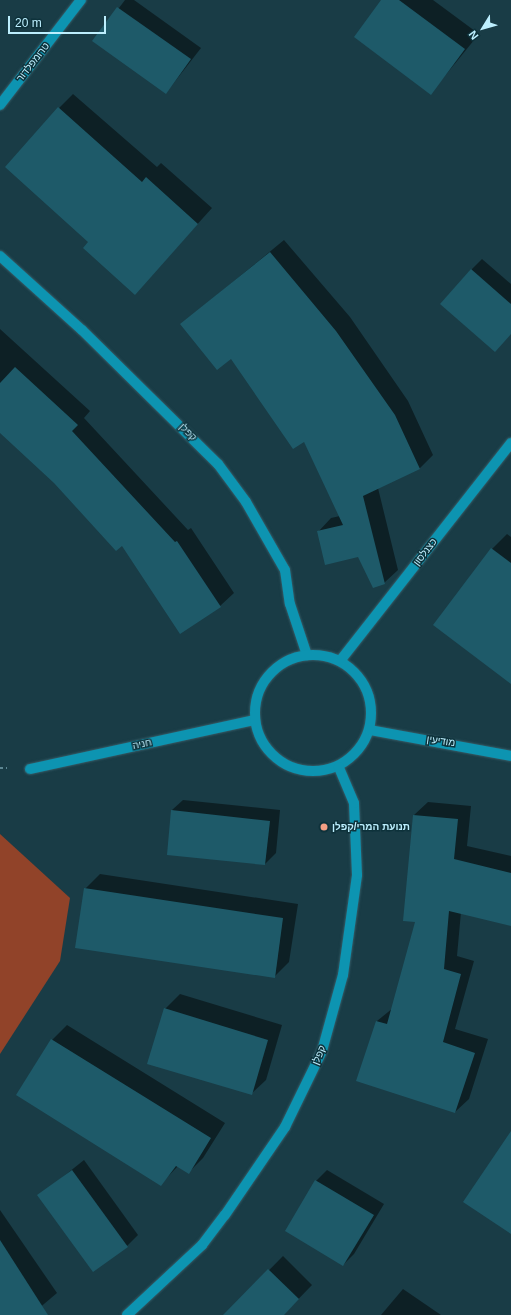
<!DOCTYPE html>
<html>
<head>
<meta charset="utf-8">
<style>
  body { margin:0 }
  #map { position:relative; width:511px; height:1315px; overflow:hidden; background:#193c46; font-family:Arial,Heebo,sans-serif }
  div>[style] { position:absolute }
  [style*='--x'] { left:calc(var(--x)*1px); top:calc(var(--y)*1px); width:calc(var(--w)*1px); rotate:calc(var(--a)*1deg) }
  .green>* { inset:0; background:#914329 }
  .shadow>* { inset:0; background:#0007 }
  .building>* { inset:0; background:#1e5a69 }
  .path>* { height:2.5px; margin-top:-1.25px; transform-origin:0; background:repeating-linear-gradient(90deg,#5c8692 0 3px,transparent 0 6px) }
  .roads { filter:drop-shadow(0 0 1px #355c67) drop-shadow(0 0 1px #355c67) }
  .lane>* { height:10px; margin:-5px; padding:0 5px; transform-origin:5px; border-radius:5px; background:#0d94b1 }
  .street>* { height:10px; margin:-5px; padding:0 5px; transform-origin:5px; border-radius:5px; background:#0d94b1 }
  .street>.ring { margin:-5px; padding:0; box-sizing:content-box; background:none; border:10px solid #0d94b1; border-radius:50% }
  .dots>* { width:11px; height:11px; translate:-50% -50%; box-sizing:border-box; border:2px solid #0e323b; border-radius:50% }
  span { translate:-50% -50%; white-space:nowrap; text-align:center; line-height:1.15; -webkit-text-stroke:3px #0e323b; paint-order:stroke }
  .street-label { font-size:10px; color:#bdeffe }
  .poi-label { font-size:10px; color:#bdeffe; font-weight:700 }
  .left { translate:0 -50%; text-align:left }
  .north { position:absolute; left:463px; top:8px; width:40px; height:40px; -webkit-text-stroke:3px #0e323b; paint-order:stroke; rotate:233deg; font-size:11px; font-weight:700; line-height:16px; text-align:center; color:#bdeffe }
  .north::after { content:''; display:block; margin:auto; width:14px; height:18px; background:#bdeffe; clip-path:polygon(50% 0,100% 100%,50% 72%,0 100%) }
  .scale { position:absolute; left:8px; top:16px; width:98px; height:18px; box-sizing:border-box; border:2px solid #bdeffe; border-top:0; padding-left:5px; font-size:12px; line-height:14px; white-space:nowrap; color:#bdeffe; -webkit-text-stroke:3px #0e323b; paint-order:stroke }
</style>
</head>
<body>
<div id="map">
  <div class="green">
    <div style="clip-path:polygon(0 834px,70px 898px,60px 961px,0 1054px)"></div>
  </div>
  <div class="shadow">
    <div style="clip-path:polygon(125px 0,134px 0,201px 48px,166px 93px,94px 41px)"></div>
    <div style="clip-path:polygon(382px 0,433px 0,479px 34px,431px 93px)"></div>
    <div style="clip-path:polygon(73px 94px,157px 167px,161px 163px,212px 208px,149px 278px,89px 242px,59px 108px)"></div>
    <div style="clip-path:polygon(284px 240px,350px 317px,408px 401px,433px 455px,420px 468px,378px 488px,398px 570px,384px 583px,359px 556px,318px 532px,331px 518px,340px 516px,304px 441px,232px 358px,182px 324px)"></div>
    <div style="clip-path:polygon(482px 259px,511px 284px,511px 334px,471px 270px)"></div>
    <div style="clip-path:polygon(0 329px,90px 411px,84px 418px,188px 530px,191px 528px,234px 593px,220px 606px,122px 544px,0 431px)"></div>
    <div style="clip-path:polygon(507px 534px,511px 537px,511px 682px,492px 549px)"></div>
    <div style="clip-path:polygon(183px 800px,280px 810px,276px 853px,265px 864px,172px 810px)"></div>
    <div style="clip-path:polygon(428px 802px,471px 806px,467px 846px,511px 856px,511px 925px,461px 912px,457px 956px,474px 961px,455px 1029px,488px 1039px,469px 1099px,455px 1112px,358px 1080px,377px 1021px,393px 1008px,416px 921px,404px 920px,414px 815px)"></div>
    <div style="clip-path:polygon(100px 874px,298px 904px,289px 962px,274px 977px,85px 889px)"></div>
    <div style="clip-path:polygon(180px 994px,282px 1025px,266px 1080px,251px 1094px,165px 1009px)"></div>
    <div style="clip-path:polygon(67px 1025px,225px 1123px,203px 1158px,189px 1172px,178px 1166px,161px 1184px,52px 1040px)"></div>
    <div style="clip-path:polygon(84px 1160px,138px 1235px,127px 1246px,39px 1196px)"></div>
    <div style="clip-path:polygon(327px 1170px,384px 1204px,354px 1254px,343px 1265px,316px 1181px)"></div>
    <div style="clip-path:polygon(0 1210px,57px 1293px,31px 1315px,0 1315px)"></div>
    <div style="clip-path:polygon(283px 1256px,312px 1285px,283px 1315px,225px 1315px)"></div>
    <div style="clip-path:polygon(403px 1289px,441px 1315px,381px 1315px)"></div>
  </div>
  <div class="building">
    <div style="clip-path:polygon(381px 0,399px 0,465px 49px,431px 95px,354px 37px)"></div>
    <div style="clip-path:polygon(117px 7px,191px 59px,166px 94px,92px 41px)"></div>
    <div style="clip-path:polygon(58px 107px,142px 182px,146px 177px,198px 224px,135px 295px,83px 248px,88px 242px,5px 167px)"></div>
    <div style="clip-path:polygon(270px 252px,336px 331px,395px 415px,420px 469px,363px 496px,385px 584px,373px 588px,358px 557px,325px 565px,317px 531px,343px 525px,304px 442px,293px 449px,231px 359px,217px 370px,180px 324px)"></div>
    <div style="clip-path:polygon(471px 269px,511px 304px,511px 334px,495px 352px,440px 304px)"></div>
    <div style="clip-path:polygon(15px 367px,78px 425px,72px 431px,175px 542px,177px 541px,221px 607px,180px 634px,122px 546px,116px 551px,54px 483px,0 433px,0 383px)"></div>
    <div style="clip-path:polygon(491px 548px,511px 563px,511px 684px,433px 625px)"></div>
    <div style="clip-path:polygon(171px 810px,270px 821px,265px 865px,167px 855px)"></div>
    <div style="clip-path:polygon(413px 815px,458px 819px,454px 859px,511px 873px,511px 926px,449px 911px,444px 969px,461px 974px,443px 1042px,475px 1053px,455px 1113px,356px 1081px,376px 1021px,387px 1024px,415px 922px,403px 921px)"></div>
    <div style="clip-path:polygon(84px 888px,283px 918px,275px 978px,75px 948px)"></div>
    <div style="clip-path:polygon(164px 1008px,268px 1040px,252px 1095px,147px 1064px)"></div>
    <div style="clip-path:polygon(51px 1039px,211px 1138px,189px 1174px,176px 1166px,161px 1186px,16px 1095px)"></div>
    <div style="clip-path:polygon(511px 1131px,511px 1234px,463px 1202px)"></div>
    <div style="clip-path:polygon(72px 1170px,128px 1247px,93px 1272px,37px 1195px)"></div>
    <div style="clip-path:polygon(315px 1180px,374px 1215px,343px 1266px,285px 1231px)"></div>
    <div style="clip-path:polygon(0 1240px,48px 1315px,0 1315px)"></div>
    <div style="clip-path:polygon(268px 1269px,299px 1299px,284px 1315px,223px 1315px)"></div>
  </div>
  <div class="path">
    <div style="--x:0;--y:768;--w:7;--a:0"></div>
  </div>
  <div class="roads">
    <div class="lane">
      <div style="--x:30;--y:769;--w:230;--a:-12.3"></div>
    </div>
    <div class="street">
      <div style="--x:0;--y:105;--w:133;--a:-52.4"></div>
      <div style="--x:0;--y:256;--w:110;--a:42.1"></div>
      <div style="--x:82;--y:330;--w:191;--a:44.6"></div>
      <div style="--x:218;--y:464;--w:47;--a:53.6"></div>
      <div style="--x:246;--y:502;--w:78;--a:60.2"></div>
      <div style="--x:285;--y:570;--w:34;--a:82"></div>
      <div style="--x:290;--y:604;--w:54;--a:71.6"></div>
      <div class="ring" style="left:255px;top:655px;width:106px;height:106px"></div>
      <div style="--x:340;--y:661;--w:277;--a:-51.9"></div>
      <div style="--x:370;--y:730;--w:143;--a:10.4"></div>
      <div style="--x:127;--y:1315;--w:103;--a:-43"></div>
      <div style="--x:202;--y:1245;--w:38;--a:-53"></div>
      <div style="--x:225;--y:1215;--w:107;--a:-55.7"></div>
      <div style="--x:285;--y:1127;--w:85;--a:-64"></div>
      <div style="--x:322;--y:1051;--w:79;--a:-74.6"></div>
      <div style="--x:343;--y:975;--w:101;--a:-82"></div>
      <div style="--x:357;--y:875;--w:72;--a:-92.4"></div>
      <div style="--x:354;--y:803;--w:39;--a:-113"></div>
    </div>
  </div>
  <div class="dots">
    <div style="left:324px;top:827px;background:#f39f84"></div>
  </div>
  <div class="street-label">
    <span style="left:33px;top:62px;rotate:-52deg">טרומפלדור</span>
    <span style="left:188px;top:432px;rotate:44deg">קפלן</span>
    <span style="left:425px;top:552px;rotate:-52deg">כצנלסון</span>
    <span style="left:441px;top:741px;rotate:8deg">מודיעין</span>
    <span style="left:142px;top:744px;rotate:-12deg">חניה</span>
    <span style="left:319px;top:1055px;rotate:-67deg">קפלן</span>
  </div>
  <div class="poi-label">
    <span class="left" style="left:332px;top:827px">תנועת המרי/קפלן</span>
  </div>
  <div class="north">N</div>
  <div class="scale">20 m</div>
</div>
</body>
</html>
